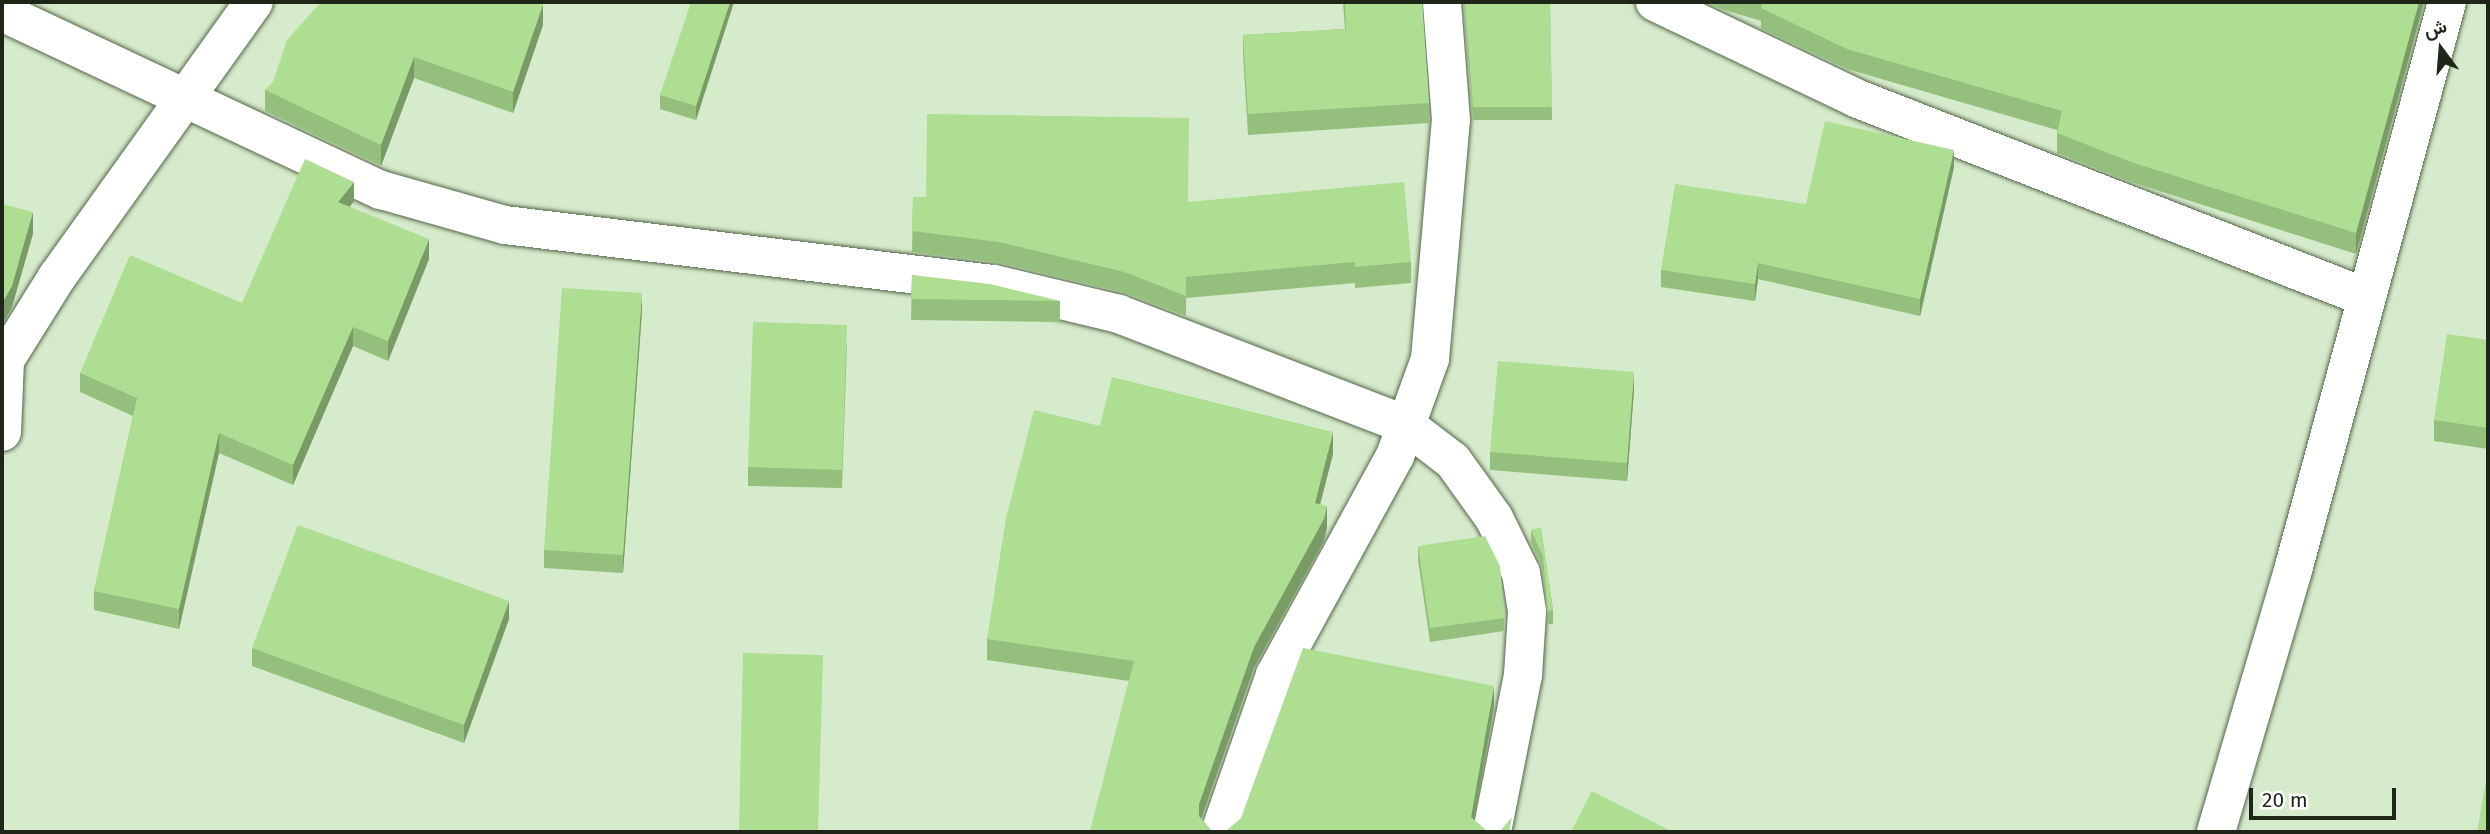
<!DOCTYPE html>
<html>
<head>
<meta charset="utf-8">
<style>
  body { margin:0 }
  #map { position:relative; width:2490px; height:834px; overflow:hidden; background:#d6ebcb; font-family:"Fira Sans",Vazirmatn,sans-serif }
  div>[style] { position:absolute }
  [style*='--x'] { left:calc(var(--x)*1px); top:calc(var(--y)*1px); width:calc(var(--w)*1px); rotate:calc(var(--a)*1deg) }
  .roads { filter:drop-shadow(0 0 2px #54664a) drop-shadow(0 0 2px #54664a) }
  .minor>* { height:38px; margin:-19px; padding:0 19px; transform-origin:19px; border-radius:19px; background:#fff }
  .wall>* { inset:0; background:#95bf7d }
  .shaded-wall>* { inset:0; background:#799b66 }
  .building>* { inset:0; background:#adde91 }
  span { translate:-50% -50%; white-space:nowrap; text-align:center; line-height:1.15; -webkit-text-stroke:7px #fff; paint-order:stroke }
  .frame { position:absolute; inset:0; border:4px solid #1e261a; pointer-events:none }
  .north { position:absolute; left:2406px; top:14px; width:70px; height:70px; -webkit-text-stroke:5px #fff; paint-order:stroke; rotate:344deg; font-size:19px; font-weight:700; line-height:28px; text-align:center; color:#1e261a }
  .north::after { content:''; display:block; margin:auto; width:24px; height:32px; background:#1e261a; clip-path:polygon(50% 0,100% 100%,50% 72%,0 100%) }
  .scale { position:absolute; left:2249px; top:788px; width:147px; height:32px; box-sizing:border-box; border:4px solid #1e261a; border-top:0; padding-left:9px; font-size:21px; line-height:24px; white-space:nowrap; color:#1e261a; -webkit-text-stroke:5px #fff; paint-order:stroke }
</style>
</head>
<body>
<div id="map">
  <div class="roads">
    <div class="minor">
      <div style="--x:1655;--y:2;--w:225;--a:25.5"></div>
      <div style="--x:1858;--y:99;--w:544;--a:21.33"></div>
      <div style="--x:2;--y:12;--w:419;--a:25.2"></div>
      <div style="--x:381;--y:190;--w:129;--a:15.8"></div>
      <div style="--x:505;--y:225;--w:493;--a:6.9"></div>
      <div style="--x:994;--y:284;--w:129;--a:13.5"></div>
      <div style="--x:1119;--y:314;--w:308;--a:21.1"></div>
      <div style="--x:1406;--y:425;--w:59;--a:37.5"></div>
      <div style="--x:1453;--y:461;--w:70;--a:54.3"></div>
      <div style="--x:1494;--y:518;--w:61;--a:63.9"></div>
      <div style="--x:1521;--y:573;--w:39;--a:81"></div>
      <div style="--x:1527;--y:612;--w:63;--a:93.6"></div>
      <div style="--x:1523;--y:675;--w:160;--a:101.2"></div>
      <div style="--x:2;--y:365;--w:104;--a:-58"></div>
      <div style="--x:57;--y:277;--w:338;--a:-54.4"></div>
      <div style="--x:2;--y:432;--w:72;--a:-87.6"></div>
      <div style="--x:1220;--y:832;--w:166;--a:-70.7"></div>
      <div style="--x:1275;--y:675;--w:250;--a:-61.3"></div>
      <div style="--x:1395;--y:456;--w:103;--a:-70.2"></div>
      <div style="--x:1430;--y:359;--w:240;--a:-85"></div>
      <div style="--x:1451;--y:120;--w:118;--a:-94.4"></div>
      <div style="--x:2216;--y:832;--w:273;--a:-73.6"></div>
      <div style="--x:2293;--y:570;--w:589;--a:-74.83"></div>
    </div>
  </div>
  <div class="wall">
    <div style="clip-path:polygon(734px 2px,696px 120px,660px 109px,660px 95px)"></div>
    <div style="clip-path:polygon(1343px 2px,1422px 2px,1429px 103px,1429px 123px,1248px 135px,1243px 55px,1243px 35px,1345px 29px)"></div>
    <div style="clip-path:polygon(1464px 2px,1550px 2px,1552px 120px,1473px 120px)"></div>
    <div style="clip-path:polygon(1705px 2px,2424px 2px,2356px 254px,2131px 182px,2057px 153px,2057px 130px,1847px 69px,1761px 29px,1761px 21px,1721px 9px)"></div>
    <div style="clip-path:polygon(543px 25px,513px 113px,414px 78px,381px 166px,265px 111px,265px 90px)"></div>
    <div style="clip-path:polygon(1954px 167px,1920px 316px,1758px 279px,1755px 301px,1661px 287px,1661px 270px,1806px 204px)"></div>
    <div style="clip-path:polygon(913px 197px,1188px 202px,1411px 262px,1411px 283px,1355px 288px,1355px 283px,1186px 298px,1186px 316px,1124px 293px,999px 263px,912px 252px)"></div>
    <div style="clip-path:polygon(354px 201px,350px 207px,429px 259px,388px 361px,353px 346px,293px 485px,219px 453px,179px 629px,94px 610px,94px 591px,133px 416px,80px 392px,80px 373px,242px 303px)"></div>
    <div style="clip-path:polygon(912px 275px,1060px 301px,1060px 322px,911px 320px)"></div>
    <div style="clip-path:polygon(642px 311px,623px 573px,544px 568px,544px 550px)"></div>
    <div style="clip-path:polygon(2488px 340px,2488px 449px,2434px 441px,2434px 420px)"></div>
    <div style="clip-path:polygon(847px 343px,842px 488px,748px 486px,748px 467px)"></div>
    <div style="clip-path:polygon(1634px 390px,1627px 481px,1490px 470px,1490px 452px)"></div>
    <div style="clip-path:polygon(1100px 426px,1333px 454px,1320px 504px,1327px 527px,1324px 541px,1254px 668px,1201px 819px,1212px 831px,1225px 832px,1494px 707px,1474px 820px,1488px 832px,1090px 832px,1129px 681px,987px 660px,987px 639px)"></div>
    <div style="clip-path:polygon(1541px 528px,1553px 610px,1553px 624px,1548px 624px,1543px 570px,1531px 543px,1531px 530px)"></div>
    <div style="clip-path:polygon(1418px 546px,1504px 618px,1504px 631px,1430px 642px,1418px 560px)"></div>
    <div style="clip-path:polygon(509px 619px,464px 743px,252px 666px,252px 648px)"></div>
  </div>
  <div class="shaded-wall">
    <div style="clip-path:polygon(730px 2px,734px 2px,696px 120px,696px 106px)"></div>
    <div style="clip-path:polygon(2419px 2px,2424px 2px,2356px 254px,2356px 233px)"></div>
    <div style="clip-path:polygon(543px 4px,543px 25px,513px 113px,513px 92px)"></div>
    <div style="clip-path:polygon(414px 57px,414px 78px,381px 166px,381px 145px)"></div>
    <div style="clip-path:polygon(1954px 150px,1954px 167px,1920px 316px,1920px 299px)"></div>
    <div style="clip-path:polygon(354px 182px,354px 201px,338px 222px,338px 202px)"></div>
    <div style="clip-path:polygon(33px 212px,33px 234px,12px 307px,2px 326px,2px 304px)"></div>
    <div style="clip-path:polygon(429px 239px,429px 259px,388px 361px,388px 341px)"></div>
    <div style="clip-path:polygon(1758px 263px,1758px 279px,1755px 301px,1755px 284px)"></div>
    <div style="clip-path:polygon(642px 293px,642px 311px,623px 573px,623px 555px)"></div>
    <div style="clip-path:polygon(353px 327px,353px 346px,293px 485px,293px 465px)"></div>
    <div style="clip-path:polygon(1634px 372px,1634px 390px,1627px 481px,1627px 463px)"></div>
    <div style="clip-path:polygon(1333px 432px,1333px 454px,1315px 524px,1315px 503px)"></div>
    <div style="clip-path:polygon(219px 433px,219px 453px,179px 629px,179px 609px)"></div>
    <div style="clip-path:polygon(1327px 506px,1327px 527px,1324px 541px,1254px 668px,1199px 825px,1199px 832px,1199px 804px,1254px 647px)"></div>
    <div style="clip-path:polygon(509px 601px,509px 619px,464px 743px,464px 725px)"></div>
    <div style="clip-path:polygon(1494px 686px,1494px 707px,1472px 832px,1471px 817px)"></div>
  </div>
  <div class="building">
    <div style="clip-path:polygon(321px 2px,541px 2px,543px 4px,513px 92px,414px 57px,381px 145px,265px 90px,273px 82px,287px 40px)"></div>
    <div style="clip-path:polygon(691px 2px,730px 2px,696px 106px,660px 95px)"></div>
    <div style="clip-path:polygon(1345px 2px,1422px 2px,1429px 103px,1248px 114px,1243px 35px,1346px 29px)"></div>
    <div style="clip-path:polygon(1465px 2px,1550px 2px,1552px 107px,1473px 107px)"></div>
    <div style="clip-path:polygon(1763px 2px,2419px 2px,2356px 233px,2131px 162px,2057px 133px,2062px 111px,1847px 49px,1761px 8px)"></div>
    <div style="clip-path:polygon(927px 114px,1189px 118px,1188px 202px,1404px 182px,1411px 262px,1355px 267px,1355px 262px,1186px 277px,1186px 296px,1124px 272px,999px 242px,912px 231px,913px 197px,926px 197px)"></div>
    <div style="clip-path:polygon(1825px 121px,1954px 150px,1920px 299px,1758px 263px,1755px 284px,1661px 270px,1675px 184px,1806px 204px)"></div>
    <div style="clip-path:polygon(305px 159px,354px 182px,338px 202px,429px 239px,388px 341px,353px 327px,293px 465px,219px 433px,179px 609px,94px 591px,137px 398px,80px 373px,130px 255px,242px 303px)"></div>
    <div style="clip-path:polygon(2px 204px,33px 212px,12px 286px,2px 304px)"></div>
    <div style="clip-path:polygon(912px 275px,990px 284px,1060px 301px,911px 299px)"></div>
    <div style="clip-path:polygon(562px 288px,642px 293px,623px 555px,544px 550px)"></div>
    <div style="clip-path:polygon(753px 322px,847px 325px,842px 470px,748px 467px)"></div>
    <div style="clip-path:polygon(2447px 334px,2488px 340px,2488px 428px,2434px 420px)"></div>
    <div style="clip-path:polygon(1498px 361px,1634px 372px,1627px 463px,1490px 452px)"></div>
    <div style="clip-path:polygon(1112px 377px,1333px 432px,1315px 503px,1327px 506px,1324px 519px,1254px 647px,1199px 804px,1199px 816px,1212px 831px,1225px 832px,1241px 818px,1303px 648px,1494px 686px,1471px 817px,1488px 832px,1090px 832px,1134px 661px,987px 639px,1006px 518px,1034px 410px,1100px 426px)"></div>
    <div style="clip-path:polygon(298px 525px,509px 601px,464px 725px,252px 648px)"></div>
    <div style="clip-path:polygon(1541px 528px,1553px 610px,1548px 611px,1543px 556px,1531px 530px)"></div>
    <div style="clip-path:polygon(1485px 536px,1500px 566px,1504px 618px,1430px 628px,1418px 546px)"></div>
    <div style="clip-path:polygon(743px 653px,823px 655px,818px 832px,739px 832px)"></div>
    <div style="clip-path:polygon(2488px 769px,2488px 832px,2477px 832px)"></div>
    <div style="clip-path:polygon(1592px 791px,1673px 832px,1571px 832px)"></div>
    <div style="clip-path:polygon(1512px 817px,1509px 832px,1489px 832px,1500px 831px)"></div>
  </div>
  <div class="frame"></div>
  <div class="north">ش</div>
  <div class="scale">20 m</div>
</div>
</body>
</html>
